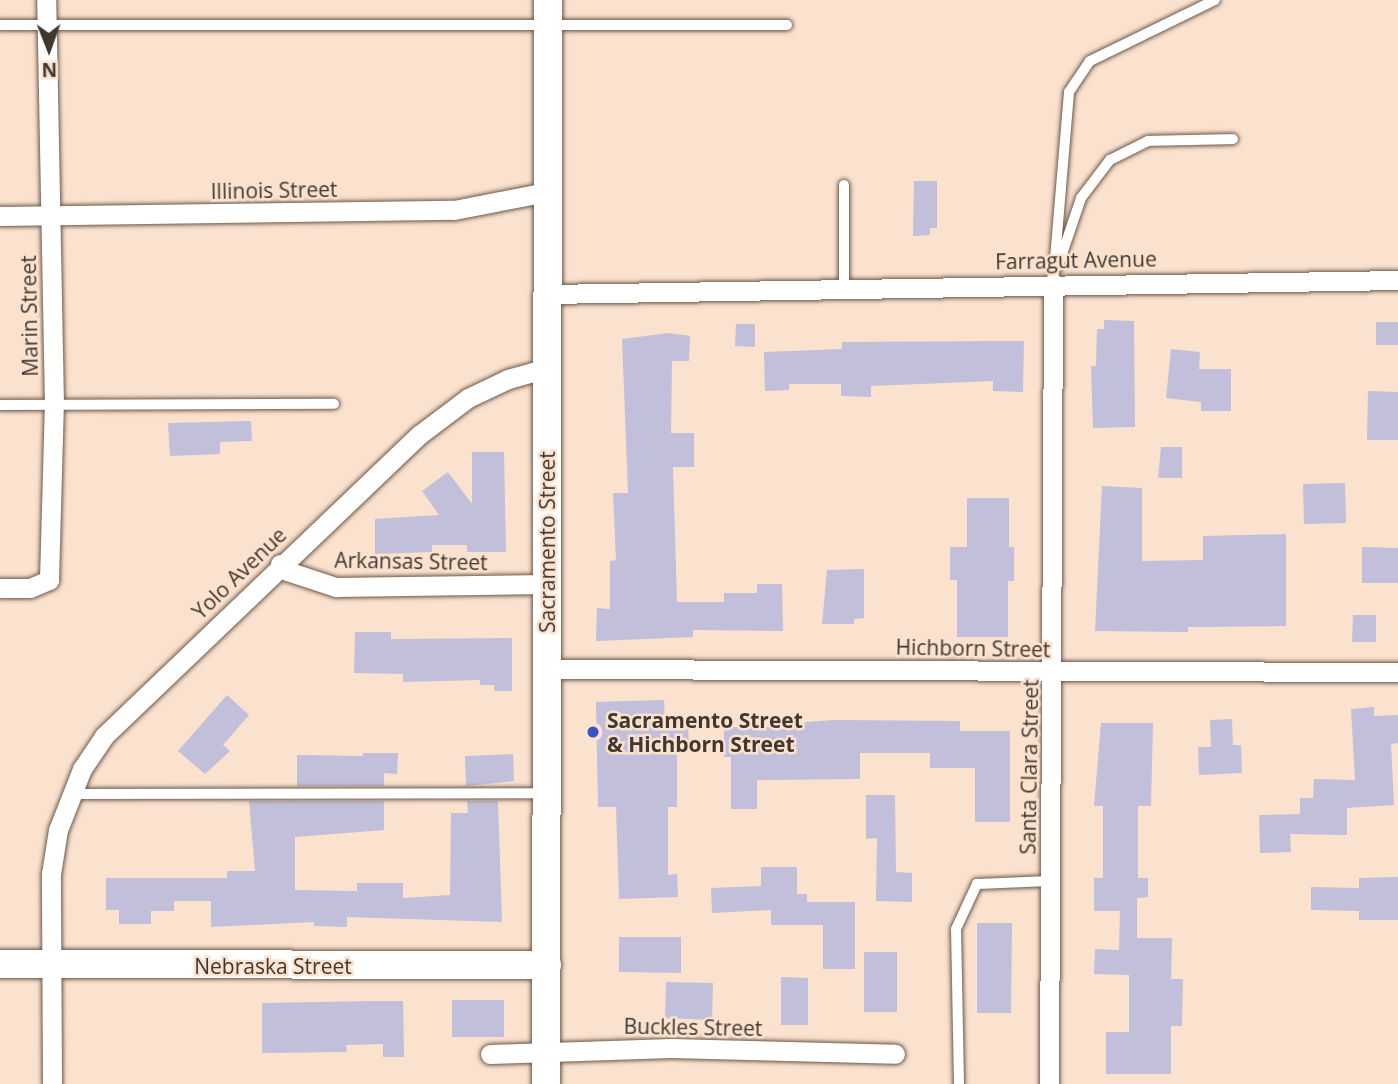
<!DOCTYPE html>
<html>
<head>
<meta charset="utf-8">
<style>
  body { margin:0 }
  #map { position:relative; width:1398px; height:1084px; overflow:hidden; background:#fae2cf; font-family:"Open Sans",sans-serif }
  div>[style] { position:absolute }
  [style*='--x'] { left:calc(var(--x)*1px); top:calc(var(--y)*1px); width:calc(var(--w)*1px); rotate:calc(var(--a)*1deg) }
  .building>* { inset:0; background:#c1bfd9 }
  .roads { filter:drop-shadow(0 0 2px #6d5849) drop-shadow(0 0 2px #6d5849) }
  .lane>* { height:10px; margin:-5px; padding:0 5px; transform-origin:5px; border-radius:5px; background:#fff }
  .street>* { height:19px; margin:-9.5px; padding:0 9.5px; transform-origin:9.5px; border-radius:9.5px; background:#fff }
  .secondary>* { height:28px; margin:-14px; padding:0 14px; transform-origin:14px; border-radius:14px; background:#fff }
  .dots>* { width:19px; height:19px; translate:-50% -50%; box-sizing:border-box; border:4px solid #fae2cf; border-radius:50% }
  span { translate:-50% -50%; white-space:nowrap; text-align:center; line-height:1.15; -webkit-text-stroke:5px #fae2cf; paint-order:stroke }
  .street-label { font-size:21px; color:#40372f }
  .poi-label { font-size:21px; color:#40372f; font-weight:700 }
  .left { translate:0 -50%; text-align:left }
  .north { position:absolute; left:14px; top:14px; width:70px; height:70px; -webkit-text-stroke:5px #fae2cf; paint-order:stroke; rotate:179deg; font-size:19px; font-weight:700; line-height:28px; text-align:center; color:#40372f }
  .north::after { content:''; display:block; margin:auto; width:24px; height:32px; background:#40372f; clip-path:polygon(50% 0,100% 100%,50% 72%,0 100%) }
</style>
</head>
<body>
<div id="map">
  <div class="building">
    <div style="clip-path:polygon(914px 181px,937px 181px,937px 228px,930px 228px,930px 235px,913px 236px)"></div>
    <div style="clip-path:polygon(1104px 320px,1134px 321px,1135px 427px,1093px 428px,1091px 366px,1096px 366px,1097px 329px,1104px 329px)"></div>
    <div style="clip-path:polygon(1376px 322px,1398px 322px,1398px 345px,1376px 345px)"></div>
    <div style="clip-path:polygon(736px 324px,755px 324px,755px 347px,735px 346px)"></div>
    <div style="clip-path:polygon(669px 333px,690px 336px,689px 361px,672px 361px,671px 433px,694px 433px,694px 467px,673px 467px,677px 602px,724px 602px,724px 593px,757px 593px,757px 584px,782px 584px,783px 631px,693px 630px,693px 637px,596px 641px,597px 608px,610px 609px,610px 561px,616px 560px,613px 493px,628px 493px,622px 339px)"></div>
    <div style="clip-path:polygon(1024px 341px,1023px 392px,993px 391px,993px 381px,871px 386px,871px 397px,841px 396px,841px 384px,789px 384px,789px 390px,765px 391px,764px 352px,842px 349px,842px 342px)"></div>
    <div style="clip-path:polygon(1171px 349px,1200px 352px,1199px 369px,1231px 369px,1231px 411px,1201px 411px,1201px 402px,1166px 398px)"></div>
    <div style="clip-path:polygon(1368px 391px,1398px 392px,1398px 440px,1367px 440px)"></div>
    <div style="clip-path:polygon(251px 421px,252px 441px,220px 442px,220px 454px,170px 456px,168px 423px)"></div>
    <div style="clip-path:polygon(1161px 447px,1182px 447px,1182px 478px,1158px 478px)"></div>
    <div style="clip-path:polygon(472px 452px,504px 452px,506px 552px,467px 552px,467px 545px,432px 545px,432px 552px,375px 554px,375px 519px,439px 515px,422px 491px,448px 472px,472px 504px)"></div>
    <div style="clip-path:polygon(1345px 483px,1346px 523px,1304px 524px,1303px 484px)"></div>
    <div style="clip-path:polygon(1102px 486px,1142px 488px,1142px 561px,1203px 560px,1203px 536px,1286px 534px,1286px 626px,1188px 627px,1188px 632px,1095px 631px)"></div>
    <div style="clip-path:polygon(967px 498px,1009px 498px,1009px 547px,1014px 547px,1014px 581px,1008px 581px,1008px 637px,957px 637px,957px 580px,950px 580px,950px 547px,967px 547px)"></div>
    <div style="clip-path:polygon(1362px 547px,1398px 548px,1398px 583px,1362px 583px)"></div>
    <div style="clip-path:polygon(864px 569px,864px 618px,854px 619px,854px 624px,822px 624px,827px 570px)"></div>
    <div style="clip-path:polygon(1353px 615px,1376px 615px,1376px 642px,1352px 642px)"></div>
    <div style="clip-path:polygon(355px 632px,391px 632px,391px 639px,512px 638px,512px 691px,494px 691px,494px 685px,480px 685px,480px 680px,403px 682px,403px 674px,354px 673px)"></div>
    <div style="clip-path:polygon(227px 695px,249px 715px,223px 745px,230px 751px,205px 774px,178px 751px)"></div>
    <div style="clip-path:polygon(664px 700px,665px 722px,688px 722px,689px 750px,677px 750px,677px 807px,668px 807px,668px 875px,677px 874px,678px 897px,619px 899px,616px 807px,598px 807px,596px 702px)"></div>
    <div style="clip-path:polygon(1374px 707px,1374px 716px,1398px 715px,1398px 743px,1391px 744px,1394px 805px,1347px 808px,1347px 835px,1290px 834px,1291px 852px,1260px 853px,1259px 815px,1300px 814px,1300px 798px,1313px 798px,1314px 779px,1355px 780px,1351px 709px)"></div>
    <div style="clip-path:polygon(1232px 719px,1233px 745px,1241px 745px,1242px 773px,1199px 775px,1198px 747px,1211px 747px,1210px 720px)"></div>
    <div style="clip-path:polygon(833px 720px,960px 721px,960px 731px,1010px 731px,1010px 822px,975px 822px,975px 768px,930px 768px,930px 753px,860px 753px,860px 779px,757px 780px,757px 809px,731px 809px,731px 757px,724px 757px,724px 727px,783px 727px,783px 724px)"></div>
    <div style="clip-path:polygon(1101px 723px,1153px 723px,1151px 806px,1138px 806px,1138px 878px,1148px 878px,1148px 897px,1137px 898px,1137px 938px,1172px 938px,1171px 979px,1183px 979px,1182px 1026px,1171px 1026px,1171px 1074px,1106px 1074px,1106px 1032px,1129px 1032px,1129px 975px,1094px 974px,1095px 949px,1119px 950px,1120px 911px,1094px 911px,1094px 878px,1103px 878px,1103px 806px,1094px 806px)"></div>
    <div style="clip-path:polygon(363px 753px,398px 753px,397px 774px,384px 773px,384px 786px,297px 786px,297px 755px,363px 756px)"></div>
    <div style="clip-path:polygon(513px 754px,514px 781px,466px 786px,465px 756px)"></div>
    <div style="clip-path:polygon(866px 795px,895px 795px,896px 872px,912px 873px,912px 902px,876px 901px,877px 838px,866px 839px)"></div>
    <div style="clip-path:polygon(249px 801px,384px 801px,384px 830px,295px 837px,295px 890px,357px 891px,357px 883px,403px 883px,403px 898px,450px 895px,451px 813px,468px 813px,467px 801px,498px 801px,502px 922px,347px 917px,347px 927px,314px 926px,314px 922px,211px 927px,211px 901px,174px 901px,174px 911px,151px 911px,151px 924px,119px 924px,119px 910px,106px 910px,106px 878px,227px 878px,227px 871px,255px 871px)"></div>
    <div style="clip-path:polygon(761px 867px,797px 867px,797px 894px,807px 894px,807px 902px,855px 902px,855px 969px,823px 969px,823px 925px,771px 925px,771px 910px,712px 913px,711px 888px,761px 886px)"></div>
    <div style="clip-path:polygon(1398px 877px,1398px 920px,1359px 920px,1359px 911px,1311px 910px,1311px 887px,1359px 888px,1359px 878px)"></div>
    <div style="clip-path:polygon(977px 923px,1012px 923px,1011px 1013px,977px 1013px)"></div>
    <div style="clip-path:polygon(619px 937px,681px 937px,681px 973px,619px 972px)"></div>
    <div style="clip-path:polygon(864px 952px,897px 952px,897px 1012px,864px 1012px)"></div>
    <div style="clip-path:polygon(781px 977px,808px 978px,808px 1025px,781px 1025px)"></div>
    <div style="clip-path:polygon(666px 982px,713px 983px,712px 1020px,665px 1018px)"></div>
    <div style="clip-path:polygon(452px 1000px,504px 1000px,504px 1037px,452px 1037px)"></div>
    <div style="clip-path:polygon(372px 1001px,403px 1001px,404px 1057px,383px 1057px,383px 1044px,346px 1045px,347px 1052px,262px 1053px,262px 1003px)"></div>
  </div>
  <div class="roads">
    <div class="lane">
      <div style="--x:0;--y:25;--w:787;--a:0"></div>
      <div style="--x:1058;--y:266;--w:72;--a:-71.3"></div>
      <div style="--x:1081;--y:198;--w:48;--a:-52.7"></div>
      <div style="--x:1110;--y:160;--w:42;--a:-26.6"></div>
      <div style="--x:1148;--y:141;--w:85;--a:-1.3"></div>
      <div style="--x:1053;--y:283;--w:192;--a:-85.2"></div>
      <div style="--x:1069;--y:92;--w:37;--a:-56"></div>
      <div style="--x:1090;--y:61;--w:139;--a:-26"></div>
      <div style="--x:844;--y:285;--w:100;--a:-90"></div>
      <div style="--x:0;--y:405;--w:334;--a:-0.2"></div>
      <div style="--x:72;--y:794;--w:471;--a:-0.1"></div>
      <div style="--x:959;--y:1084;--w:155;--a:-91.1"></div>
      <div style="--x:956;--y:929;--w:50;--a:-65"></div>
      <div style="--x:977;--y:884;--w:73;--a:-2.4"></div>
    </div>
    <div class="street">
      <div style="--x:0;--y:216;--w:454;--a:-0.8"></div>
      <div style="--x:454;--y:210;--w:95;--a:-11"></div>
      <div style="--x:547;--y:294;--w:851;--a:-0.94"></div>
      <div style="--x:280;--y:564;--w:10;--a:45"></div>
      <div style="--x:287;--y:571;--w:52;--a:18.1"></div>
      <div style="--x:336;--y:587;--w:211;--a:-0.8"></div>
      <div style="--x:0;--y:588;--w:30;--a:0"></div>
      <div style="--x:30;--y:588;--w:21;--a:-23"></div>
      <div style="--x:49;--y:580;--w:175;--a:-88.4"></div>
      <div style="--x:54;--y:405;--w:405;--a:-91.1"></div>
      <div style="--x:547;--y:669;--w:851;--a:0.2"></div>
      <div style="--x:490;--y:1054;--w:181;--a:-1.9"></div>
      <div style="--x:671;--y:1048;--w:224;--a:1.5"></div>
      <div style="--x:52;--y:1084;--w:210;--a:-90.3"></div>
      <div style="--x:51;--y:874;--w:45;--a:-81"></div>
      <div style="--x:58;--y:830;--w:66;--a:-68.5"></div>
      <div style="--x:82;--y:769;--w:40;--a:-56"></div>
      <div style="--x:104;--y:736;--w:436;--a:-43.7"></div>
      <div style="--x:419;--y:435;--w:61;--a:-37.1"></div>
      <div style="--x:468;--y:398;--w:44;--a:-25.4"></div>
      <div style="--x:508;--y:379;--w:41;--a:-15.8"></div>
      <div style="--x:1049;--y:1084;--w:801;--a:-89.71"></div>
    </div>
    <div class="secondary">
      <div style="--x:0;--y:964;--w:547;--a:0.1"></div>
      <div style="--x:546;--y:1084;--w:1084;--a:-89.89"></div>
    </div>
  </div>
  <div class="dots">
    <div style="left:593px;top:732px;background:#3c51c4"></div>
  </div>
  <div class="street-label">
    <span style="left:274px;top:190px;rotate:-1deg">Illinois Street</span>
    <span style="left:1076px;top:260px;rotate:-1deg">Farragut Avenue</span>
    <span style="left:29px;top:316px;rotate:-91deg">Marin Street</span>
    <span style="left:547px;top:542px;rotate:-90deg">Sacramento Street</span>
    <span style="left:411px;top:561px;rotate:1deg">Arkansas Street</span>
    <span style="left:239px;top:573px;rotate:-44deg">Yolo Avenue</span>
    <span style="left:973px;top:648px;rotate:1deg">Hichborn Street</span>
    <span style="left:1029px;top:767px;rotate:-89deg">Santa Clara Street</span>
    <span style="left:273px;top:966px">Nebraska Street</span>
    <span style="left:693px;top:1027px;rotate:1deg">Buckles Street</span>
  </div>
  <div class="poi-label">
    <span class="left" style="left:607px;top:732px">Sacramento Street<br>&amp; Hichborn Street</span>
  </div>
  <div class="north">N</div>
</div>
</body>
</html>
